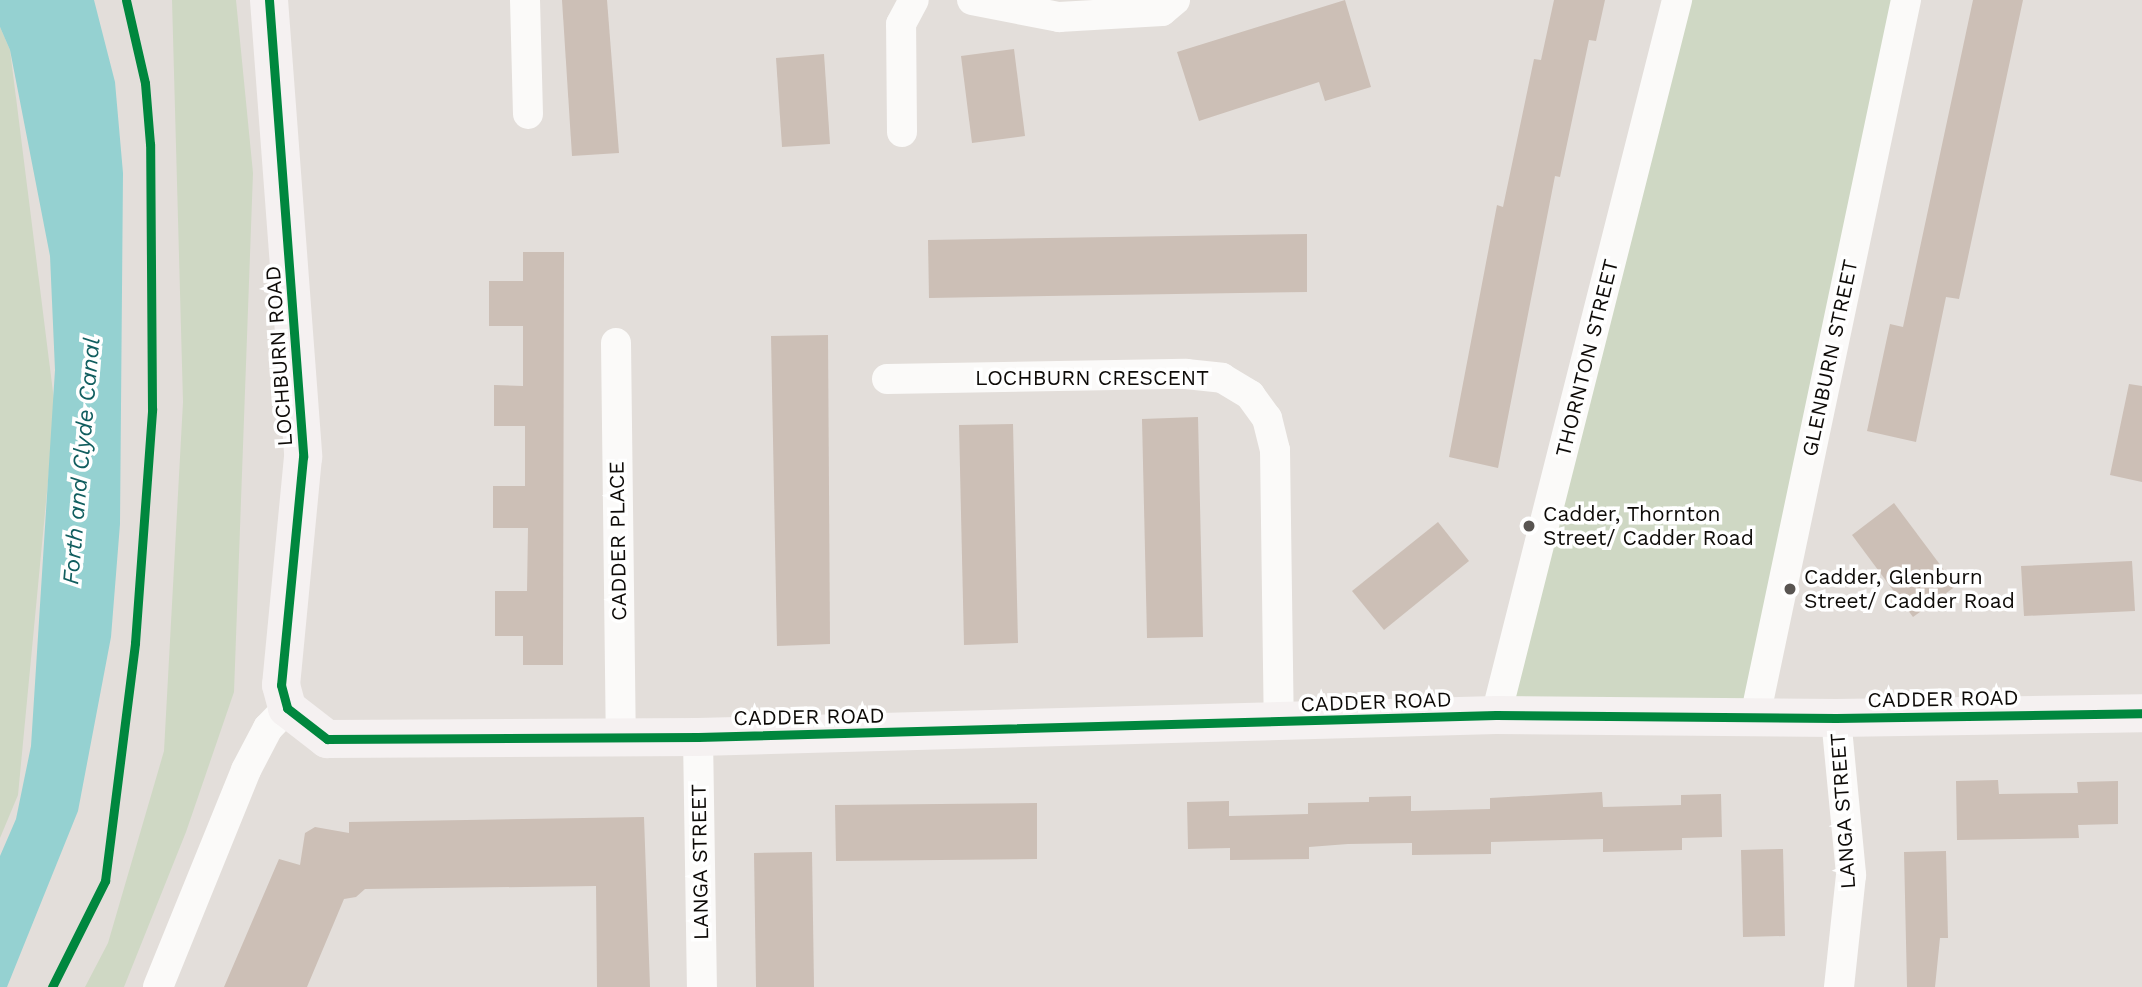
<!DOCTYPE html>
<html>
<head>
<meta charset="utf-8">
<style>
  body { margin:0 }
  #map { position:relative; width:2142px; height:987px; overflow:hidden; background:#e3deda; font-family:"Work Sans",sans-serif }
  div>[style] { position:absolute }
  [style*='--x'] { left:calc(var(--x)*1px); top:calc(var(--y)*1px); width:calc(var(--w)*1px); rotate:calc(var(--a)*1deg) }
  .green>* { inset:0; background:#cfd8c4 }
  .water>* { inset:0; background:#95d1d1 }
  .building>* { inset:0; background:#ccbfb6 }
  .street>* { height:30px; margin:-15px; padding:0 15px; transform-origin:15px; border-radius:15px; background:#fbfaf9 }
  .secondary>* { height:38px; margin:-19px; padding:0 19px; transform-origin:19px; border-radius:19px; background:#f5f1f1 }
  .cycleway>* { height:9px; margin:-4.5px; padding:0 4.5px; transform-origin:4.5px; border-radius:4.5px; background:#00873e }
  .dots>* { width:19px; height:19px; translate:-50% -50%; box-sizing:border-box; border:4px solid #fff; border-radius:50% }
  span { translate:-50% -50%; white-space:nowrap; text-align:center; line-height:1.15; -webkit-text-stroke:7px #fff; paint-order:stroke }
  .street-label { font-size:21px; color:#0e0b08 }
  .poi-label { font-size:21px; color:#0e0b08 }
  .left { translate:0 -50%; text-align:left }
  .water-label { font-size:23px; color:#115e5f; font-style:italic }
</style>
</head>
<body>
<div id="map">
  <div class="green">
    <div style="clip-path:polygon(172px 0,236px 0,253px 173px,234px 692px,186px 832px,124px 987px,85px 987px,108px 943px,164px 751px,183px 402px)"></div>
    <div style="clip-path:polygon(1682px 0,1902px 0,1754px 708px,1507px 710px)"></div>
    <div style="clip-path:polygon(0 27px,10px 50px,55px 408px,18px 795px,0 838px)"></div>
  </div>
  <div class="water">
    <div style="clip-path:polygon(0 0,94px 0,115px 82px,123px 173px,120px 524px,111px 637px,78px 811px,7px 987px,0 987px,0 856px,16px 819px,31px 746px,55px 370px,50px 256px,10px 50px,0 27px)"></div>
  </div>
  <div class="building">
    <div style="clip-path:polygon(562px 0,607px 0,619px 153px,572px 156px)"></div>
    <div style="clip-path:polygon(1345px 0,1371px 87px,1325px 101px,1319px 82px,1199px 121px,1177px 52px)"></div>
    <div style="clip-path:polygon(1554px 0,1605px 0,1596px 41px,1589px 40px,1560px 177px,1555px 176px,1498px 468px,1449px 457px,1497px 205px,1503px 207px,1534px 59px,1541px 60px)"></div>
    <div style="clip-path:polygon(1973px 0,2023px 0,1959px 299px,1946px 297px,1916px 442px,1867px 431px,1890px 324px,1903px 327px)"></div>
    <div style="clip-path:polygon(1014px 49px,1025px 136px,972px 143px,961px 56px)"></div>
    <div style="clip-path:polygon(824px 54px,830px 144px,782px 147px,776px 58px)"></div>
    <div style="clip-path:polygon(1307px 234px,1307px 292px,929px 298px,928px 240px)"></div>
    <div style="clip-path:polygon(523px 252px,564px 252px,563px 665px,523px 665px,523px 636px,495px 636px,495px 591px,527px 591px,528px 528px,493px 528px,493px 486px,525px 486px,525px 426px,494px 426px,494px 385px,523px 386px,523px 326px,489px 326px,489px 281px,523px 281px)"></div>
    <div style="clip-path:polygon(828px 335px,830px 644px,777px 646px,771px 336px)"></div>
    <div style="clip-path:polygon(2129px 384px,2142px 386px,2142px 482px,2110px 475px)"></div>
    <div style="clip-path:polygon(1198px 417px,1203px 637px,1147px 638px,1142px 419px)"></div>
    <div style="clip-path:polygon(1013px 424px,1018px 643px,964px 645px,959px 425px)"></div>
    <div style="clip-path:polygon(1894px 503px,1956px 586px,1913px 617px,1852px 535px)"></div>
    <div style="clip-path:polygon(1438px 522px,1469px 561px,1384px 630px,1352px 591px)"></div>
    <div style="clip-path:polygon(2132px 561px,2135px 611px,2024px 616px,2021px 566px)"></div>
    <div style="clip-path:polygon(1998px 780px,1999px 794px,2078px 793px,2077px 782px,2118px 781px,2118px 824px,2078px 825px,2079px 838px,1957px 840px,1956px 781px)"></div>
    <div style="clip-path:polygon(1602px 792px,1603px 807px,1681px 805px,1681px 795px,1721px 794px,1722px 837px,1682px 838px,1682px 850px,1603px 852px,1603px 839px,1491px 842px,1491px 854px,1412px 855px,1412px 843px,1348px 844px,1309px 847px,1309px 859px,1230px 860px,1230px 848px,1188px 849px,1187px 802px,1229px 801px,1229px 816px,1308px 814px,1308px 803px,1369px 802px,1369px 797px,1411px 796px,1411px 811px,1490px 809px,1490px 798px)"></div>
    <div style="clip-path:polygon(1037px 803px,1037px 859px,836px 861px,835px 805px)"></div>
    <div style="clip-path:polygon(644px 817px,650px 987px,597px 987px,596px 886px,365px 889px,356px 897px,344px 899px,307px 987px,224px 987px,279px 859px,300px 865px,305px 833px,315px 827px,349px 833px,349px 822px)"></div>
    <div style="clip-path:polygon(1783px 849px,1785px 936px,1743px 937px,1741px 850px)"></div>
    <div style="clip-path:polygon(1946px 851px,1948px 938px,1940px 938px,1935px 987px,1907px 987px,1904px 852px)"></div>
    <div style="clip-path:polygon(812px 852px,814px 987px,756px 987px,754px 853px)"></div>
  </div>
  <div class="street">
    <div style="--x:525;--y:0;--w:114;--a:88.5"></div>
    <div style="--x:972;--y:0;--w:89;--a:11.1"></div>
    <div style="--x:1059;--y:17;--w:103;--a:-3.3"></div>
    <div style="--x:1162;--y:11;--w:17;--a:-40"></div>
    <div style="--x:902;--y:132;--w:108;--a:-90.5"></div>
    <div style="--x:901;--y:24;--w:27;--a:-62"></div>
    <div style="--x:616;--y:343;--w:395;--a:89.3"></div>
    <div style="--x:887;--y:379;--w:299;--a:-1"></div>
    <div style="--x:1186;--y:374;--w:36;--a:6"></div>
    <div style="--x:1222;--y:378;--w:33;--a:31"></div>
    <div style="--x:1250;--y:395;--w:29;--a:54"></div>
    <div style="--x:1267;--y:418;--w:33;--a:76"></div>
    <div style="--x:1275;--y:450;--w:274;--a:89.2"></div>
    <div style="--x:1496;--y:715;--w:738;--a:-75.79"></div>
    <div style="--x:1755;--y:717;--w:733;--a:-78.11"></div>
    <div style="--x:1836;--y:718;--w:158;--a:84.5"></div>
    <div style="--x:1851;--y:875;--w:113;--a:96.1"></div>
    <div style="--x:698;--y:737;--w:250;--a:89.1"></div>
    <div style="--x:158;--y:987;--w:234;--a:-67.9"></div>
    <div style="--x:246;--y:770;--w:47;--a:-62.4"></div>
    <div style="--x:268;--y:728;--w:28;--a:-46"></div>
  </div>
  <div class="secondary">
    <div style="--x:269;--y:0;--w:458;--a:85.7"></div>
    <div style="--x:303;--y:457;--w:229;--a:95.5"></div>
    <div style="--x:281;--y:685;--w:24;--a:75"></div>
    <div style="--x:287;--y:708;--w:51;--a:37.8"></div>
    <div style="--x:327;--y:739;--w:371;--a:-0.3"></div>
    <div style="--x:698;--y:737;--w:798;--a:-1.58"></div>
    <div style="--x:1496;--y:715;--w:340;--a:0.5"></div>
    <div style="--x:1836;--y:718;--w:306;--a:-0.9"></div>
  </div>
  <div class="cycleway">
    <div style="--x:269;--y:0;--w:458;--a:85.7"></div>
    <div style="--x:303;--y:457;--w:229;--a:95.5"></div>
    <div style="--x:281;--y:685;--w:24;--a:75"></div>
    <div style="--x:287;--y:708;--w:51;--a:37.8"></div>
    <div style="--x:327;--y:739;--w:371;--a:-0.3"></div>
    <div style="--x:698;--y:737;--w:798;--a:-1.58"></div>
    <div style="--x:1496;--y:715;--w:340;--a:0.5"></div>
    <div style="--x:1836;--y:718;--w:306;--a:-0.9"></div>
    <div style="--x:52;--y:987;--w:119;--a:-63.4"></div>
    <div style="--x:105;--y:881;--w:240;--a:-82.8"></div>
    <div style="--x:135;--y:643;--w:235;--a:-85.8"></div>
    <div style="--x:152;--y:409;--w:265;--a:-90.4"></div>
    <div style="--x:150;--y:144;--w:61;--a:-94.7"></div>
    <div style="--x:145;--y:83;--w:85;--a:-102.9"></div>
  </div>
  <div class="dots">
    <div style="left:1529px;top:526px;background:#595552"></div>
    <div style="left:1790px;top:589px;background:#595552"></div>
  </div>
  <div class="street-label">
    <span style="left:279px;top:356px;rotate:-94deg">LOCHBURN ROAD</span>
    <span style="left:1587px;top:358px;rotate:-76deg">THORNTON STREET</span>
    <span style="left:1830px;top:358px;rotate:-78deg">GLENBURN STREET</span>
    <span style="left:1092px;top:378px">LOCHBURN CRESCENT</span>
    <span style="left:618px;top:541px;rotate:-91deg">CADDER PLACE</span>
    <span style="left:1943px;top:699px;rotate:-1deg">CADDER ROAD</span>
    <span style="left:1376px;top:702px;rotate:-2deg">CADDER ROAD</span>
    <span style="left:809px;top:717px;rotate:-1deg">CADDER ROAD</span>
    <span style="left:1843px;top:811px;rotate:-94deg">LANGA STREET</span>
    <span style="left:700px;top:862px;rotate:-91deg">LANGA STREET</span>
  </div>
  <div class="poi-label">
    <span class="left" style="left:1543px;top:526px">Cadder, Thornton<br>Street/ Cadder Road</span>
    <span class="left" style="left:1804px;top:589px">Cadder, Glenburn<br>Street/ Cadder Road</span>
  </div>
  <div class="water-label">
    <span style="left:82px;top:461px;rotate:-85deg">Forth and Clyde Canal</span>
  </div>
</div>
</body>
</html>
